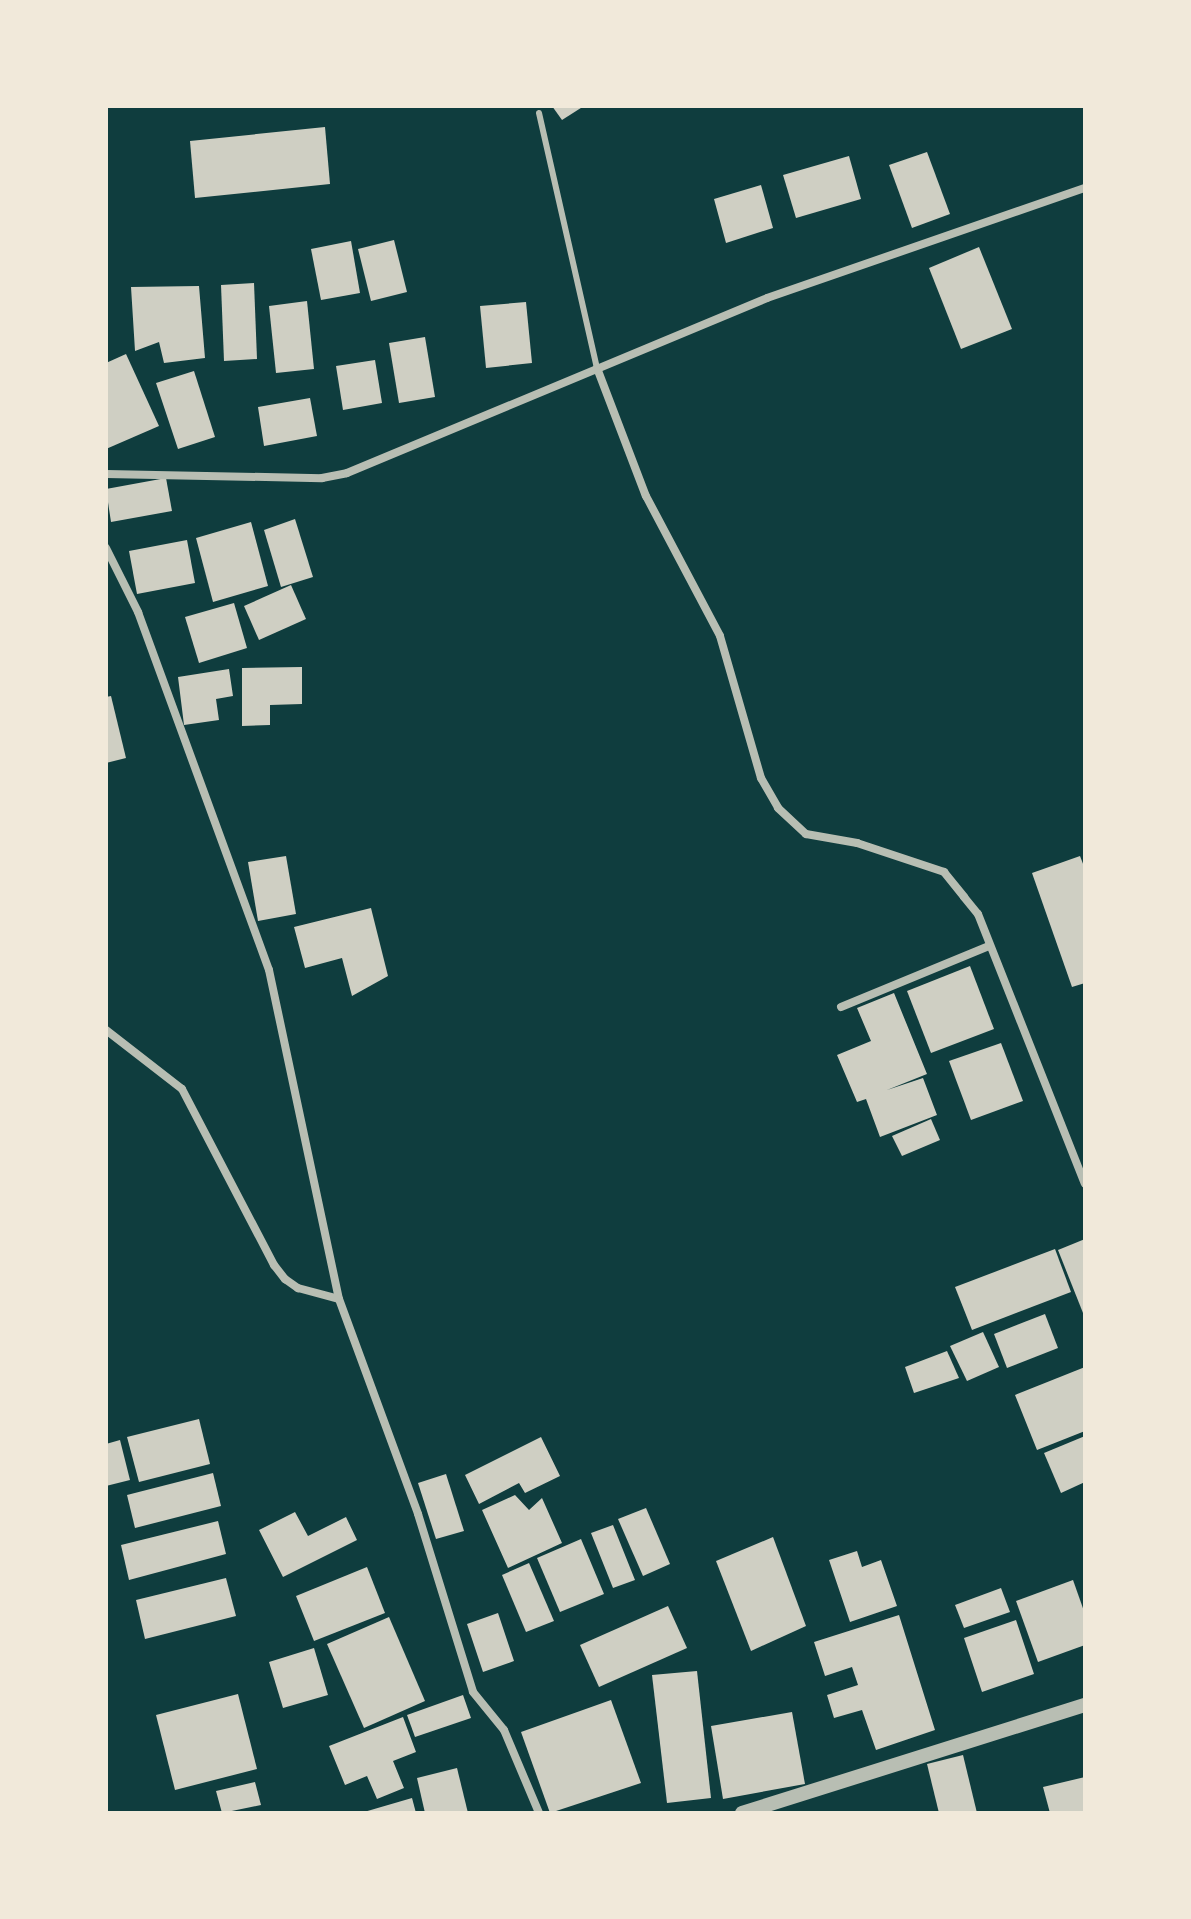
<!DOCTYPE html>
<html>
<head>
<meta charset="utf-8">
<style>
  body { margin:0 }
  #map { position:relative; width:1191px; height:1919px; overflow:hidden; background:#0f3d3e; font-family:"Titillium Web",sans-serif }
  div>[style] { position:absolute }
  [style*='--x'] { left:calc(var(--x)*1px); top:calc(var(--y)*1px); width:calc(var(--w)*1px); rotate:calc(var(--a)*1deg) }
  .building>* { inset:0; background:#cfcfc3 }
  .service>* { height:6px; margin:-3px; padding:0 3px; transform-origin:3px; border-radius:3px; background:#b8beb3 }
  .minor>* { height:8px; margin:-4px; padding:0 4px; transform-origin:4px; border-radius:4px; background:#b8beb3 }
  .tertiary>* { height:14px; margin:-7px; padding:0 7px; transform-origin:7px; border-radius:7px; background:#b8beb3 }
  span { translate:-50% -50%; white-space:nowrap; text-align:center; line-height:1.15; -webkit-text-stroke:6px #f1e9da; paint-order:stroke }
  .frame { position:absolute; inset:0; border:108px solid #f1e9da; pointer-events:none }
</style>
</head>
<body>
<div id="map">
  <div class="building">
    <div style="clip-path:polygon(552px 106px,584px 106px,562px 120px)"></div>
    <div style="clip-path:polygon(325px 127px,330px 184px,195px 198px,190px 141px)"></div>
    <div style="clip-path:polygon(927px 152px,950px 214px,912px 228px,889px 165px)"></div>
    <div style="clip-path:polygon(849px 156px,861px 199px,796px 218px,783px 175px)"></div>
    <div style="clip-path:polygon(761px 185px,773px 228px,726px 243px,714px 199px)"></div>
    <div style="clip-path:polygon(394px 240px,407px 292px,371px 301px,358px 249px)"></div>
    <div style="clip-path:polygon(351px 241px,360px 293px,321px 300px,311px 249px)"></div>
    <div style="clip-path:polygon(979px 247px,1012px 329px,961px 349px,929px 268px)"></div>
    <div style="clip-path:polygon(254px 283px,257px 359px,224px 361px,221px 285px)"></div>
    <div style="clip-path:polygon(199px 286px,205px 358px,164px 363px,159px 342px,135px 351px,131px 287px)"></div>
    <div style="clip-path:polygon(307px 301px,314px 369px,276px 373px,269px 306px)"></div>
    <div style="clip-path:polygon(526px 302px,532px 363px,486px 368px,480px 306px)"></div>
    <div style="clip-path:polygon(425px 337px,435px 397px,399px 403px,389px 343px)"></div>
    <div style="clip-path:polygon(126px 354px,159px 426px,106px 449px,106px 363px)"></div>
    <div style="clip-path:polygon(375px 360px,382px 403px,343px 410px,336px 366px)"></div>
    <div style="clip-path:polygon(194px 371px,215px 437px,178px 449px,156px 383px)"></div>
    <div style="clip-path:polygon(310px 398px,317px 436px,264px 446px,258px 407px)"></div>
    <div style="clip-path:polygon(166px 478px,172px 511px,111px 522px,106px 489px)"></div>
    <div style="clip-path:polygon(295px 519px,313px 577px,281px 587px,264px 530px)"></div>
    <div style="clip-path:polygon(251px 522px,268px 586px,213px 602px,196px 538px)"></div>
    <div style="clip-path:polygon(187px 540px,195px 583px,137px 594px,129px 551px)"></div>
    <div style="clip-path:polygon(291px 585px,306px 619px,259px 640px,244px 606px)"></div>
    <div style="clip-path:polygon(234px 603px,247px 648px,199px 663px,185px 617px)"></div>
    <div style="clip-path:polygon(302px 667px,302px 704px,270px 705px,270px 725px,242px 726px,242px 668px)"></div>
    <div style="clip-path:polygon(229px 669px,233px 696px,216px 699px,219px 720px,184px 725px,178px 677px)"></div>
    <div style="clip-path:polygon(111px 696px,126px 758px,106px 763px,106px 697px)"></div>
    <div style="clip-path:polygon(286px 856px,296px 914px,258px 921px,248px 862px)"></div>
    <div style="clip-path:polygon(1080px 856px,1085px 869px,1085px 983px,1072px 987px,1032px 873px)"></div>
    <div style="clip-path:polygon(371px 908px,388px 976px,352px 996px,342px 958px,305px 968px,294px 927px)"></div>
    <div style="clip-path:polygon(970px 966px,994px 1029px,931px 1053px,907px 991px)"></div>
    <div style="clip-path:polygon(894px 993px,927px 1074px,887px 1090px,923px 1078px,937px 1115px,880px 1137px,866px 1099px,857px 1102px,837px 1055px,871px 1041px,857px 1008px)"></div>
    <div style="clip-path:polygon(1001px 1043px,1023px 1101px,971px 1120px,949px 1061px)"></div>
    <div style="clip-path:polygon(931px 1119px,940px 1140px,902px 1156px,892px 1136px)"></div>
    <div style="clip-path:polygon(1085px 1239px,1085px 1318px,1058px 1250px)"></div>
    <div style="clip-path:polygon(1055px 1249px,1071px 1292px,972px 1330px,955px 1287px)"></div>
    <div style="clip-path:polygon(1045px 1314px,1058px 1348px,1007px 1368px,994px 1334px)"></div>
    <div style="clip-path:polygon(983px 1332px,999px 1367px,967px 1381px,950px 1346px)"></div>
    <div style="clip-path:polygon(947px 1351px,959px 1378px,914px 1393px,905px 1367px)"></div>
    <div style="clip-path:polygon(1085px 1367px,1085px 1431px,1037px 1450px,1015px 1395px)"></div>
    <div style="clip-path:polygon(199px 1419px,210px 1464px,139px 1482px,127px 1437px)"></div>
    <div style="clip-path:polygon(1085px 1436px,1085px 1482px,1061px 1493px,1044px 1453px)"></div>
    <div style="clip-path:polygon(541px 1437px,560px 1476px,525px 1493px,519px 1483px,479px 1504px,465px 1475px)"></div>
    <div style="clip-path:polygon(120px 1440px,130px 1480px,106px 1486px,106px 1444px)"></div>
    <div style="clip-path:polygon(213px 1473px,221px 1506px,135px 1528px,127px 1495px)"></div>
    <div style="clip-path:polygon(446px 1474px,464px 1531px,436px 1539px,418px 1483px)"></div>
    <div style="clip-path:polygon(515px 1495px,529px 1510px,542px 1498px,562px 1543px,508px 1568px,482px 1510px)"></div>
    <div style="clip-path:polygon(646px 1508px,670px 1564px,643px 1576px,618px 1519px)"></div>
    <div style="clip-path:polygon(295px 1512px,308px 1536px,346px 1517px,357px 1540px,283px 1577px,259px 1530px)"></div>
    <div style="clip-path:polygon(218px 1521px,226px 1554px,129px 1580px,121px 1545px)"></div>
    <div style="clip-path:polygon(613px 1525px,635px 1580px,613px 1588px,591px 1533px)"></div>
    <div style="clip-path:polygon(773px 1537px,806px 1626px,751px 1651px,716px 1561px)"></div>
    <div style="clip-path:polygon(581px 1539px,604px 1594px,560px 1612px,537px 1558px)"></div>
    <div style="clip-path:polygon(857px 1551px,862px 1567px,881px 1560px,897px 1606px,850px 1622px,829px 1560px)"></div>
    <div style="clip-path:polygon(529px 1563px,554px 1621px,526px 1632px,502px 1575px)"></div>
    <div style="clip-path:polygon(367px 1567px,385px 1613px,314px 1641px,296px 1596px)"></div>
    <div style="clip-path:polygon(226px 1578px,236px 1616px,145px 1639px,136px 1600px)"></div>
    <div style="clip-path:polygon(1073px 1580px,1085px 1614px,1085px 1645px,1038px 1662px,1016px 1601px)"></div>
    <div style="clip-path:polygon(1001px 1588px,1010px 1612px,964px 1628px,955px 1605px)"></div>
    <div style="clip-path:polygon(668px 1606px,687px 1648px,599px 1687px,580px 1645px)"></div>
    <div style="clip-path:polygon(498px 1613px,514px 1661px,483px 1672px,467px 1624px)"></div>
    <div style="clip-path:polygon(899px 1615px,935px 1730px,876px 1750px,862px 1710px,834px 1718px,827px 1695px,858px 1685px,852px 1667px,825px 1676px,814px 1642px)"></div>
    <div style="clip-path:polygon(389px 1617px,425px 1701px,364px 1728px,327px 1644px)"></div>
    <div style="clip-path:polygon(1016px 1620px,1034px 1674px,982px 1692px,964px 1638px)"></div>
    <div style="clip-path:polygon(314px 1648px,328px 1695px,283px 1708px,269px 1662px)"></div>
    <div style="clip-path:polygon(697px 1671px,711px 1798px,667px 1803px,652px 1675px)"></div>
    <div style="clip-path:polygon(238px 1694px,257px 1769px,175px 1790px,156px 1715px)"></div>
    <div style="clip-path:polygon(463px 1695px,471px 1718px,415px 1737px,407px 1715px)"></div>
    <div style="clip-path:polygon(611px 1700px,641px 1783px,550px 1813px,521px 1732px)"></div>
    <div style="clip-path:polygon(792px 1712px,805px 1784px,723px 1799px,711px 1726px)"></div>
    <div style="clip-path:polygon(403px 1717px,416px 1752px,393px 1761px,404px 1788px,377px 1799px,367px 1776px,345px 1785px,329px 1746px)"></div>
    <div style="clip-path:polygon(963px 1755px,977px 1813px,939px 1813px,927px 1764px)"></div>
    <div style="clip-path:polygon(457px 1768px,468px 1813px,425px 1813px,417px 1778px)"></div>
    <div style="clip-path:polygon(1085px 1777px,1085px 1813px,1050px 1813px,1043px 1787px)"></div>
    <div style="clip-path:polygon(255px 1782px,261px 1805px,222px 1813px,216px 1791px)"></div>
    <div style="clip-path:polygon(412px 1798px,416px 1813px,364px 1813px,364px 1812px)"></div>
  </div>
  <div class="service">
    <div style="--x:539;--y:113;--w:262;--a:77.2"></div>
  </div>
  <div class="minor">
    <div style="--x:597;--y:368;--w:137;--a:69.1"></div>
    <div style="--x:646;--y:496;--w:158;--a:62.1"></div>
    <div style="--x:720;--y:636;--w:148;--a:73.9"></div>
    <div style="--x:761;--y:778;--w:34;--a:60"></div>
    <div style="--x:778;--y:808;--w:38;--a:43"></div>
    <div style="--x:806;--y:834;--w:52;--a:10"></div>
    <div style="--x:857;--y:843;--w:92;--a:18.4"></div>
    <div style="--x:944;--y:872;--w:32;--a:51"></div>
    <div style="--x:964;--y:897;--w:22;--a:51"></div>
    <div style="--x:978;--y:914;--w:290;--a:68.4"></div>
    <div style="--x:106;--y:474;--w:216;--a:1.1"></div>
    <div style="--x:322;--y:478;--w:25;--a:-11"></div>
    <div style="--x:347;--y:473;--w:455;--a:-22.6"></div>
    <div style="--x:767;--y:298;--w:336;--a:-19.1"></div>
    <div style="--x:106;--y:548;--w:72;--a:63.4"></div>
    <div style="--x:138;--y:612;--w:381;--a:69.9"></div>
    <div style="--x:269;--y:970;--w:336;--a:78"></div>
    <div style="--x:339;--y:1299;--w:229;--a:69.8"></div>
    <div style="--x:418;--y:1514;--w:186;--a:72.8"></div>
    <div style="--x:473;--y:1692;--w:49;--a:50.8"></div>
    <div style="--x:504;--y:1730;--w:90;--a:67.1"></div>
    <div style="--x:841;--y:1007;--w:160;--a:-22.4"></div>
    <div style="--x:106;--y:1030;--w:96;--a:37.8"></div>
    <div style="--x:182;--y:1089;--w:199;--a:62.4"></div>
    <div style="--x:274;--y:1265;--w:18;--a:52"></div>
    <div style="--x:285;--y:1279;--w:16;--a:35"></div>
    <div style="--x:298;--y:1288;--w:42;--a:15"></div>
  </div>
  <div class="tertiary">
    <div style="--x:742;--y:1813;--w:360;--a:-17.5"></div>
  </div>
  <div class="frame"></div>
</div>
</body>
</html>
